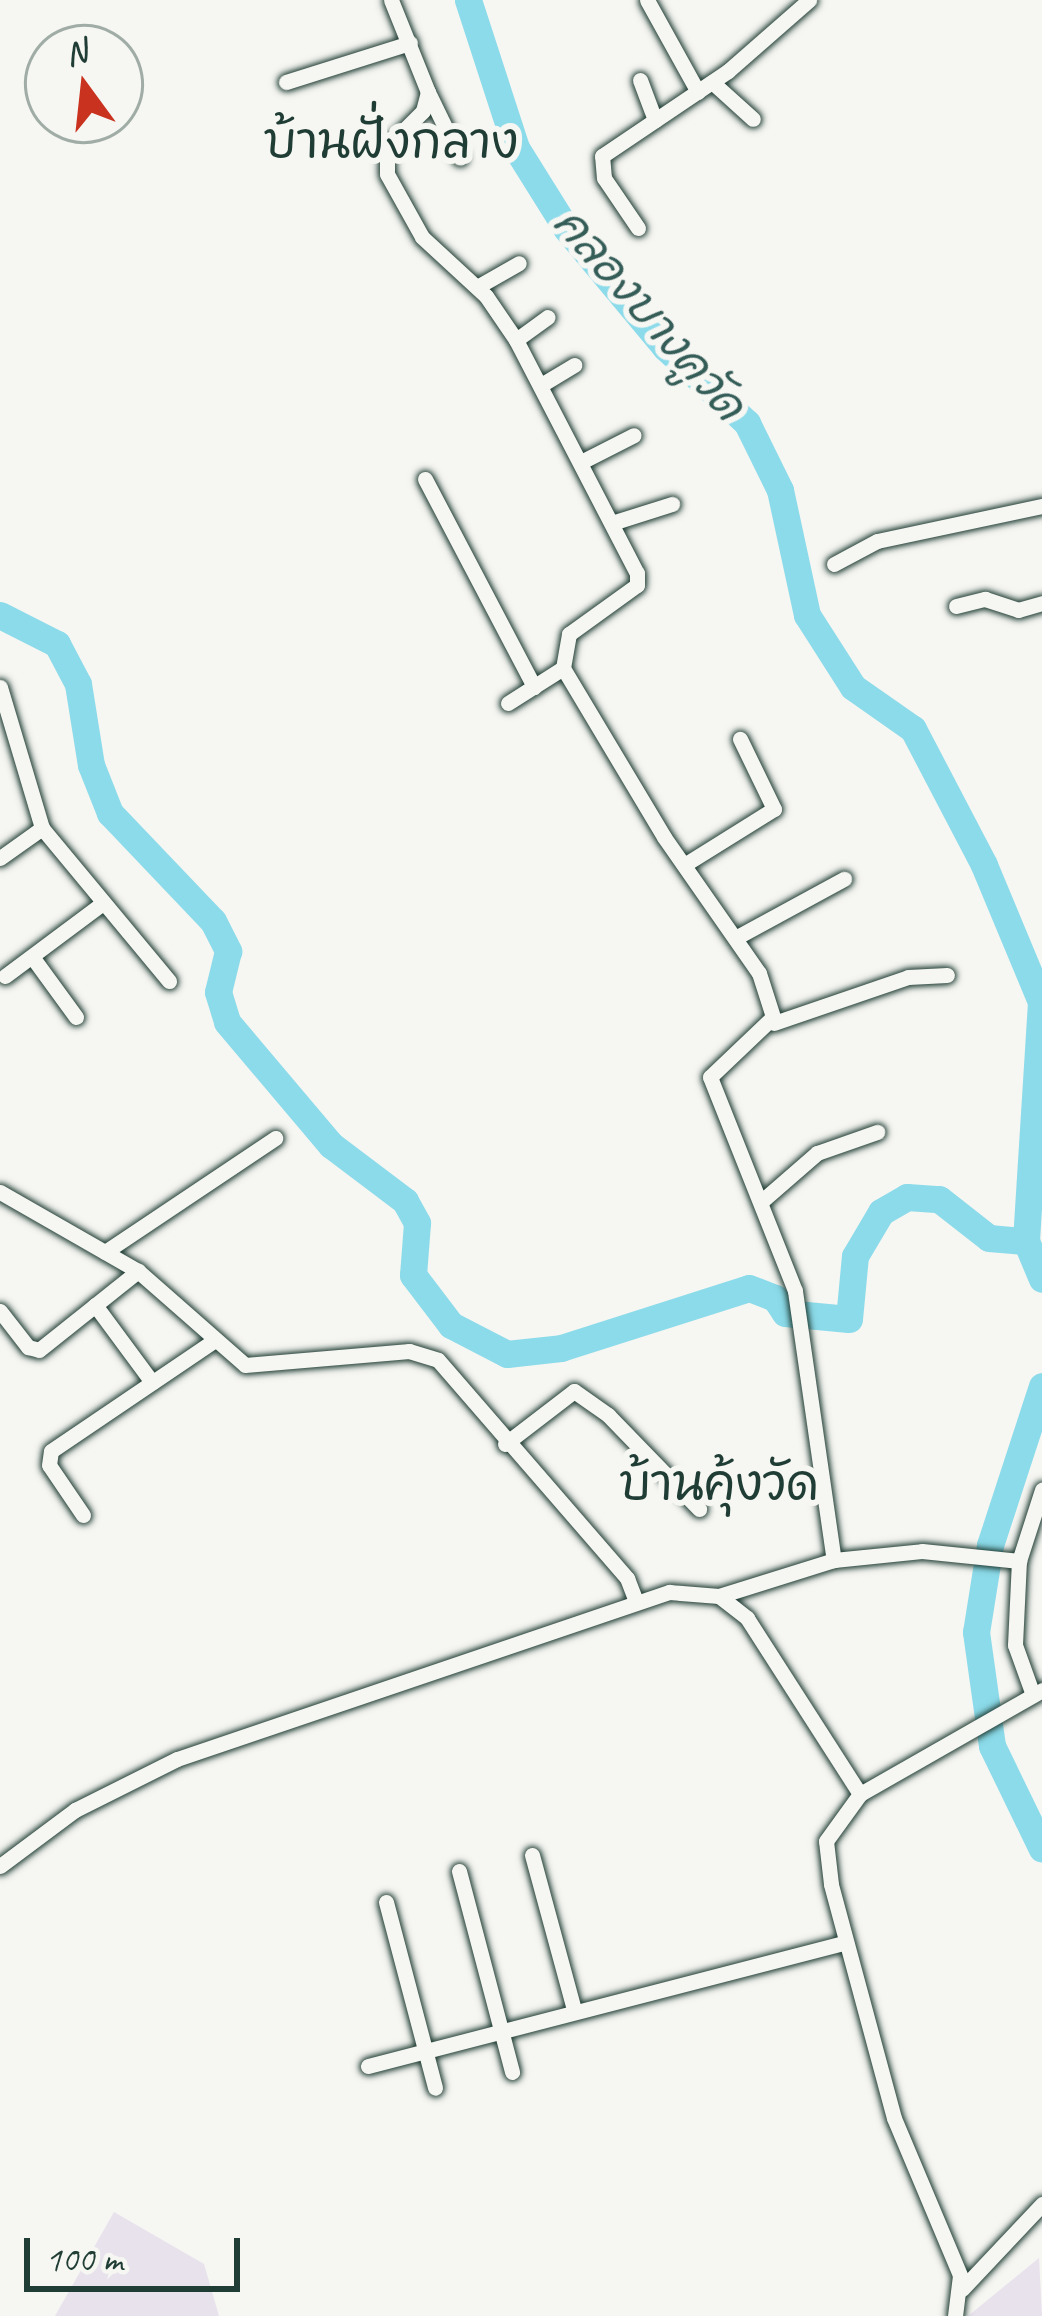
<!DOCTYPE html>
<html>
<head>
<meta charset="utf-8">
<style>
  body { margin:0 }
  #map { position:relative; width:1042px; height:2316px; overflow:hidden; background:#f6f6f2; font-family:Caveat,"Playpen Sans Thai",sans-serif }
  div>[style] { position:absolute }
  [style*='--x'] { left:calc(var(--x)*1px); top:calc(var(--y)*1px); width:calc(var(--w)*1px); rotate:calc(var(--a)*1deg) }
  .built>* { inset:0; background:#e8e2ed }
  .river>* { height:27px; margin:-13.5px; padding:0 13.5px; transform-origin:13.5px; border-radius:13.5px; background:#8cdbea }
  .roads { filter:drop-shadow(0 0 3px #1f3d34) drop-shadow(0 0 3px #1f3d34) }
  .minor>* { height:15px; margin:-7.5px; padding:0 7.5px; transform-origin:7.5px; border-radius:7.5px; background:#f6f6f2 }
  span { translate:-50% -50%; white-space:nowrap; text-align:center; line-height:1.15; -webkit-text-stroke:12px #f6f6f2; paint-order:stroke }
  .water-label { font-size:45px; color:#355d58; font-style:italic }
  .quarter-label { font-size:48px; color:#1f3d34 }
  .north { position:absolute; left:24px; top:24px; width:120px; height:120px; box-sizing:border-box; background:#f6f6f2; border:3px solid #a0aca6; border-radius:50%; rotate:345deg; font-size:33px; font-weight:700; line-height:48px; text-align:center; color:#1f3d34 }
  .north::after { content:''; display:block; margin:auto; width:42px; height:54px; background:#c8321e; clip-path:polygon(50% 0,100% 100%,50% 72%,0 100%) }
  .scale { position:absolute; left:24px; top:2238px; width:216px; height:54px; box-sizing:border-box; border:6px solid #1f3d34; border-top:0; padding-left:15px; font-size:36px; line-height:42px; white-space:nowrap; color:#1f3d34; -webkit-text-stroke:9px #f6f6f2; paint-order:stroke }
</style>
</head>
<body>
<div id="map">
  <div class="built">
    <div style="clip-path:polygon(114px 2212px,204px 2264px,219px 2316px,55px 2316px)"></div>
    <div style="clip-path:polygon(1039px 2258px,1042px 2316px,968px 2316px)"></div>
  </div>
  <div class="river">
    <div style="--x:468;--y:0;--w:156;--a:72"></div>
    <div style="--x:516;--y:148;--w:94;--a:58"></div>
    <div style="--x:566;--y:228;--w:155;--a:50.2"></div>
    <div style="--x:665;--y:347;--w:112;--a:42.8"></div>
    <div style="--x:747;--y:423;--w:75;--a:63.8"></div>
    <div style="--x:780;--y:490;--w:128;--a:77.8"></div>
    <div style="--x:807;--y:615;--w:85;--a:57.4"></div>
    <div style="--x:853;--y:687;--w:73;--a:35"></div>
    <div style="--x:913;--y:729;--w:153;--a:62.4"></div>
    <div style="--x:984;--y:865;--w:148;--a:67.4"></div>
    <div style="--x:1041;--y:1002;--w:239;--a:93.6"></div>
    <div style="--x:1026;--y:1241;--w:41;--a:67.2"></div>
    <div style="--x:0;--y:615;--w:64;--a:27"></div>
    <div style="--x:57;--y:644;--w:45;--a:62.3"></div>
    <div style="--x:78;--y:684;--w:82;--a:80.9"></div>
    <div style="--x:91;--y:765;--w:52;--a:68.4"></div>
    <div style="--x:110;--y:813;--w:149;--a:46.4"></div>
    <div style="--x:213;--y:921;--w:34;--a:63"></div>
    <div style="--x:228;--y:951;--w:42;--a:103.7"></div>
    <div style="--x:218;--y:992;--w:31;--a:73"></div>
    <div style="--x:227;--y:1022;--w:161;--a:49.8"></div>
    <div style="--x:331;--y:1145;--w:93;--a:37.1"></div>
    <div style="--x:405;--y:1201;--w:25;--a:61"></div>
    <div style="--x:417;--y:1223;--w:52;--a:94.4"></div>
    <div style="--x:413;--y:1275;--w:63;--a:52.8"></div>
    <div style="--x:451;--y:1325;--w:63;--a:27.4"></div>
    <div style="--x:507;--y:1354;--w:54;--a:-6.3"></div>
    <div style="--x:561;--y:1348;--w:197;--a:-17.7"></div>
    <div style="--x:749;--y:1288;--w:28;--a:21"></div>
    <div style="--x:775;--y:1298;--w:18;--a:56"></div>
    <div style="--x:785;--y:1313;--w:64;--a:5.4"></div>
    <div style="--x:849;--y:1319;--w:63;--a:-84.6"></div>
    <div style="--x:855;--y:1256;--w:51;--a:-59.4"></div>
    <div style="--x:881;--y:1212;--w:30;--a:-30"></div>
    <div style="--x:907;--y:1197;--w:32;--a:4"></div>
    <div style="--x:939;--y:1199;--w:63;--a:38"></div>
    <div style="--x:989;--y:1238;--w:37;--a:5"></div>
    <div style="--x:1042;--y:1386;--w:167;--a:108.1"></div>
    <div style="--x:990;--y:1545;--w:88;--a:99.1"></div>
    <div style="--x:976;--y:1632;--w:115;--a:82"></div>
    <div style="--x:992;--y:1746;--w:114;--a:64.1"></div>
  </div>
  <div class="roads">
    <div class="minor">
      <div style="--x:391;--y:0;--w:99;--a:68.1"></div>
      <div style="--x:428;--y:92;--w:20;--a:105"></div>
      <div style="--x:423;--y:111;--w:51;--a:135"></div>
      <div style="--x:387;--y:147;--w:27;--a:90"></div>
      <div style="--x:387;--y:174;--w:72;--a:60.9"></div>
      <div style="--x:422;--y:237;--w:87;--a:42.7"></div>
      <div style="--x:486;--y:296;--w:53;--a:55.7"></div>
      <div style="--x:516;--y:340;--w:263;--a:62.6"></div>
      <div style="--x:637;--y:573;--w:12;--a:90"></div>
      <div style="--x:637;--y:585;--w:84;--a:144.2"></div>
      <div style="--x:569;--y:634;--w:35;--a:100"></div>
      <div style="--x:563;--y:668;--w:197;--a:59.1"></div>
      <div style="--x:664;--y:837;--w:166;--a:55.1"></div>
      <div style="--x:759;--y:973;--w:46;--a:72.3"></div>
      <div style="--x:773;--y:1017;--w:87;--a:136.4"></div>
      <div style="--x:710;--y:1077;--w:230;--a:68.3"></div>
      <div style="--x:795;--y:1291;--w:272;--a:81.8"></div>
      <div style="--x:647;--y:0;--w:105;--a:61"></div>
      <div style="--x:640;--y:80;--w:43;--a:69.4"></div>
      <div style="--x:286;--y:82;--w:130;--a:-17.5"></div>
      <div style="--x:712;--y:82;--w:55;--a:42.1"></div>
      <div style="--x:428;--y:92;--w:73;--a:64.1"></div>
      <div style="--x:638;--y:228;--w:60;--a:-124.2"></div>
      <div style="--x:604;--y:178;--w:22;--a:-95"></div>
      <div style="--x:602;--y:156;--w:152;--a:-34"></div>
      <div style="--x:728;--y:71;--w:108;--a:-41.2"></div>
      <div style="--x:477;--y:287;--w:48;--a:-29.7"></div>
      <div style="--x:516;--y:340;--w:39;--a:-36"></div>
      <div style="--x:541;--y:385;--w:39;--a:-31"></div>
      <div style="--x:581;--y:462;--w:59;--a:-27"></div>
      <div style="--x:425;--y:479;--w:235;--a:62.3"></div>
      <div style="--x:615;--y:522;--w:60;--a:-17.5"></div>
      <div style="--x:834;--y:564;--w:49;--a:-28.1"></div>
      <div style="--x:877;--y:541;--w:169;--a:-12"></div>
      <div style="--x:956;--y:606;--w:30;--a:-14"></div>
      <div style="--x:985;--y:599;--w:35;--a:18"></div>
      <div style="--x:1018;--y:610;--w:25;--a:-16"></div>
      <div style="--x:0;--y:687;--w:147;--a:73.4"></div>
      <div style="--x:42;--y:828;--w:199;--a:50.3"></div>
      <div style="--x:508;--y:703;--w:65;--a:-32.5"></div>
      <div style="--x:0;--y:858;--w:52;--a:-35.5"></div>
      <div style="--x:684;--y:865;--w:106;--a:-31.9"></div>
      <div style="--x:774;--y:809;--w:78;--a:-115.9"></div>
      <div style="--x:737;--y:937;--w:122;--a:-28.5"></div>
      <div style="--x:33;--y:958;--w:73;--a:53.9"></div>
      <div style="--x:5;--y:976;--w:117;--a:-36.7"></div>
      <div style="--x:774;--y:1023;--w:142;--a:-18.9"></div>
      <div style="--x:908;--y:977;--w:39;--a:-3"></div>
      <div style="--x:0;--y:1192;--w:159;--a:29.8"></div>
      <div style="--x:138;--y:1271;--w:142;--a:41.3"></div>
      <div style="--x:245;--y:1365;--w:165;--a:-4.9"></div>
      <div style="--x:409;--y:1351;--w:30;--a:17"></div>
      <div style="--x:438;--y:1360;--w:289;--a:49.1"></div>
      <div style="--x:627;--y:1578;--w:26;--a:69"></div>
      <div style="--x:763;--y:1200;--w:72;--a:-41"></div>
      <div style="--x:817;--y:1153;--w:64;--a:-19.3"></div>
      <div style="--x:105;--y:1252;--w:205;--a:-33.8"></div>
      <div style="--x:95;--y:1305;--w:96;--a:53.5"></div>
      <div style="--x:0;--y:1311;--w:46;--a:52.1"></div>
      <div style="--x:28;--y:1347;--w:11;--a:15"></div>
      <div style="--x:39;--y:1350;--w:127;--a:-38.6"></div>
      <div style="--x:505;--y:1444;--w:87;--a:-37.5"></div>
      <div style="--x:574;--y:1391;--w:42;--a:35.2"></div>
      <div style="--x:608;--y:1415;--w:131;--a:45.9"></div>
      <div style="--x:83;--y:1515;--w:60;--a:-124.2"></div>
      <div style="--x:49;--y:1465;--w:14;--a:-82"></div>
      <div style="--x:51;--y:1451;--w:198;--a:-34.1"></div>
      <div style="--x:719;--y:1596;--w:121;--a:-17.4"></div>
      <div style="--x:834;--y:1560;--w:88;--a:-5.8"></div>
      <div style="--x:922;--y:1551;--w:98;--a:5.9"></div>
      <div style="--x:1033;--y:1695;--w:53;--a:-109.8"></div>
      <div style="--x:1015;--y:1645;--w:84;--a:-87.3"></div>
      <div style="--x:1019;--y:1561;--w:75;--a:-72.1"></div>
      <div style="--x:532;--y:1855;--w:161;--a:74.8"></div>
      <div style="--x:0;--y:1866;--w:94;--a:-36.7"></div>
      <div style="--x:75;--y:1810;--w:114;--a:-26.6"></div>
      <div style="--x:177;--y:1759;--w:520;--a:-18.75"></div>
      <div style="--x:669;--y:1592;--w:50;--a:4.6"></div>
      <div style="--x:719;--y:1596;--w:36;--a:38"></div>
      <div style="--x:747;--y:1618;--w:209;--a:57.3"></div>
      <div style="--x:459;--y:1871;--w:208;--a:75.2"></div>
      <div style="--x:386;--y:1902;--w:192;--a:75.2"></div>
      <div style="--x:368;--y:2066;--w:494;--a:-14.5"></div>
      <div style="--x:962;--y:2289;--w:117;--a:-46.7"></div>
      <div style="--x:955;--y:2316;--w:41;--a:-83"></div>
      <div style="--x:960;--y:2275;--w:170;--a:-112.8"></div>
      <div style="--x:894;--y:2118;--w:242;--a:-105.1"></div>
      <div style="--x:831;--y:1884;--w:43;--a:-96.6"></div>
      <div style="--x:826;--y:1841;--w:58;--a:-54.1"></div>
      <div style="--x:860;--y:1794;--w:210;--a:-29.7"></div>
    </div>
  </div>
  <div class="water-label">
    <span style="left:649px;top:314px;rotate:49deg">คลองบางคูวัด</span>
  </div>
  <div class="quarter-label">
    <span style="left:391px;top:142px">บ้านฝั่งกลาง</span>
    <span style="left:719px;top:1484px">บ้านคุ้งวัด</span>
  </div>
  <div class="north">N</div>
  <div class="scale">100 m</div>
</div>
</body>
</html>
